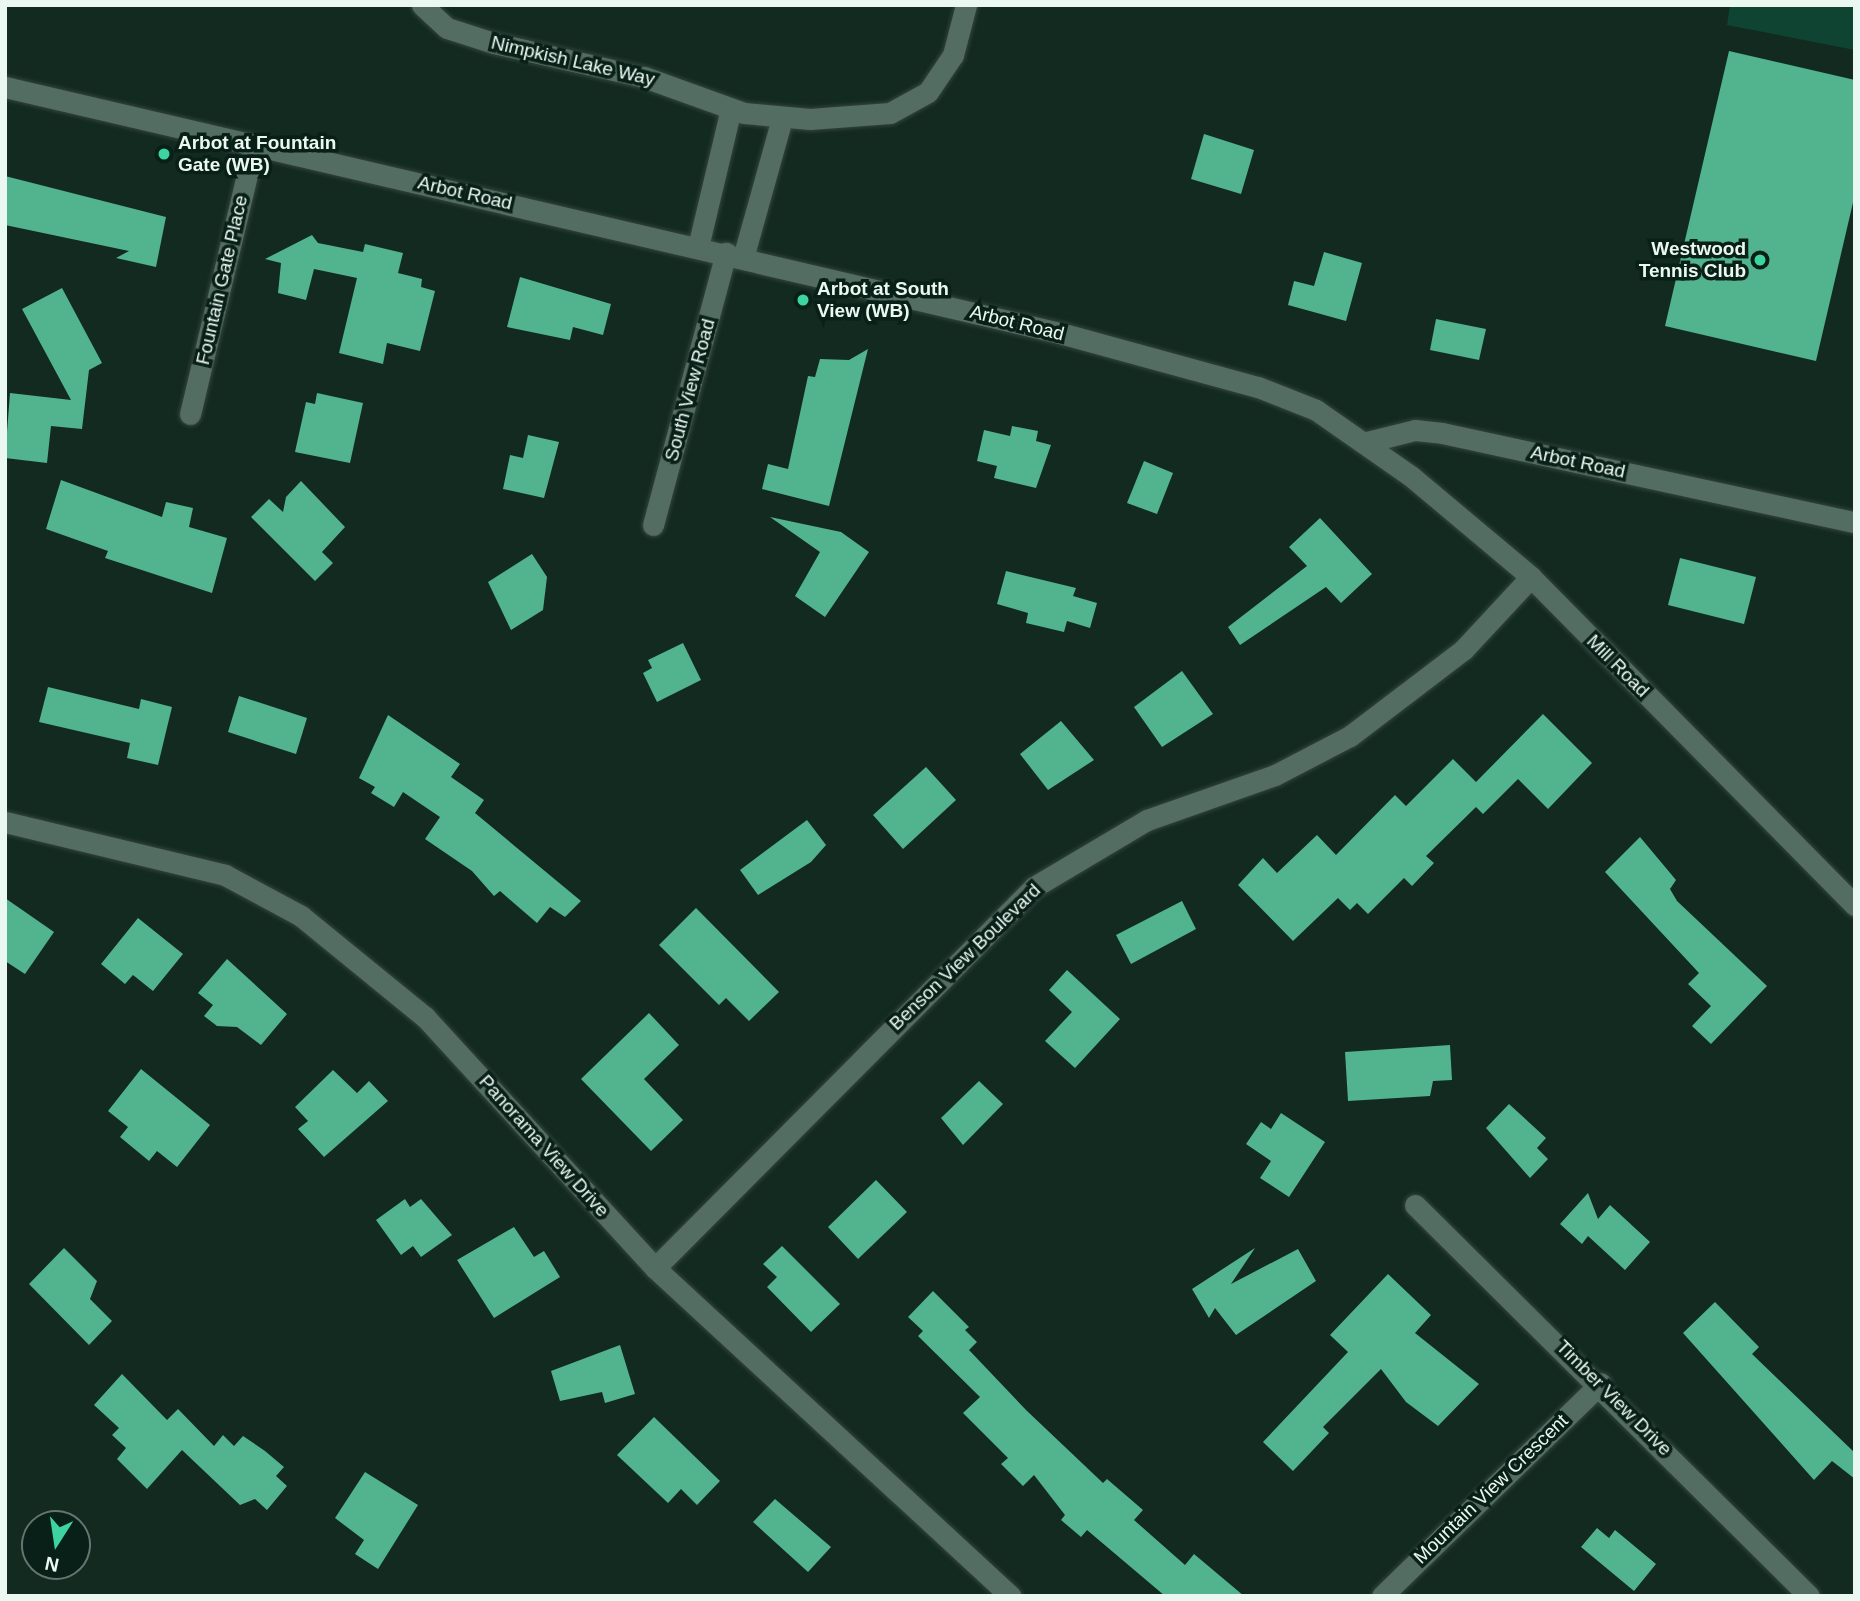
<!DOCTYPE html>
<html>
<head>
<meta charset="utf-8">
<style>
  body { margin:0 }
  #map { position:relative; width:1860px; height:1601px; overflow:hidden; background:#132a21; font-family:Arial,sans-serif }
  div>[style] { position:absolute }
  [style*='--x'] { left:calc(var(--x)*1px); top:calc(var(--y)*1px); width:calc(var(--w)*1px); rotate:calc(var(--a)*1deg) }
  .green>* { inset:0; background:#0f4432 }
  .building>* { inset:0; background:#52b38f }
  .roads { filter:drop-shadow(0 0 2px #33453e) drop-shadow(0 0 2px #33453e) }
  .street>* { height:21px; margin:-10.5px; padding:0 10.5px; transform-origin:10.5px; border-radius:10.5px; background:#546d62 }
  .dots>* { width:19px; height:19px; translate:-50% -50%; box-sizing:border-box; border:4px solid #092018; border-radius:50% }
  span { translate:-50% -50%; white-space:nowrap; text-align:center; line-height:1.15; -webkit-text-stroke:7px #092018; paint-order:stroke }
  .street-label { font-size:19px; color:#eaf8f1 }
  .poi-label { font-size:19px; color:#eaf8f1; font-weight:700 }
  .left { translate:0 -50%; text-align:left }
  .right { translate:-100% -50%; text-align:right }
  .frame { position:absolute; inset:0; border:7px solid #eaf8f1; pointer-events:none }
  .north { position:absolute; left:21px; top:1510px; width:70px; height:70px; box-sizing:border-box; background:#092018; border:2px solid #63766f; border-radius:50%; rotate:192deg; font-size:19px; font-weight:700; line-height:28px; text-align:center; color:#eaf8f1 }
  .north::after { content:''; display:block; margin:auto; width:24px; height:32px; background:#3ed4a2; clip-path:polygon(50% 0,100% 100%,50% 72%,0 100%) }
</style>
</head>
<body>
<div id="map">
  <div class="green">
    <div style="clip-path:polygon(1730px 5px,1855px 5px,1855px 50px,1727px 25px)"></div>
  </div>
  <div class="building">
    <div style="clip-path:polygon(1729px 51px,1855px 80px,1855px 194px,1816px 361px,1665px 326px)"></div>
    <div style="clip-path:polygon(1204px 134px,1254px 150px,1241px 194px,1191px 179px)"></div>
    <div style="clip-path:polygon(5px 176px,166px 217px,156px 267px,116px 258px,129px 251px,5px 225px)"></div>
    <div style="clip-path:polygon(312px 235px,318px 243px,363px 252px,365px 244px,403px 253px,398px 273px,422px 279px,421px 287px,435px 291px,420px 351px,387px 343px,383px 364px,339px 353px,357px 278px,314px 269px,306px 300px,278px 293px,281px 263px,265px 259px)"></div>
    <div style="clip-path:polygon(1324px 252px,1362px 263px,1346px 321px,1288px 305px,1294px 281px,1314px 286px)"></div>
    <div style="clip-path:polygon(520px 277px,611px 304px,603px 335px,573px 327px,570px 340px,507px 327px)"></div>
    <div style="clip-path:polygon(62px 288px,102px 363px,89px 370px,82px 429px,51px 426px,47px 463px,5px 458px,10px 393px,71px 400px,22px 309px)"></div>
    <div style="clip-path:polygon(1436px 319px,1486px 329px,1479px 360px,1430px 350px)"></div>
    <div style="clip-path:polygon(868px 349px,829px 506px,762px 489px,768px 464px,788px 469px,808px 376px,815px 377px,820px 359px,849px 360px)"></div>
    <div style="clip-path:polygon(317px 393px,363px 403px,350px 463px,295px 452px,306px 402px,315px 404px)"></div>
    <div style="clip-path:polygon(1012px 426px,1038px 431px,1036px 441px,1051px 445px,1036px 488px,994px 478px,997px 466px,977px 461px,984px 430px,1010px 436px)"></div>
    <div style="clip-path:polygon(528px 435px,559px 442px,544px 498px,503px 489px,510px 455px,523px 458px)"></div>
    <div style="clip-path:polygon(1144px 461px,1173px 473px,1157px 514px,1127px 503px)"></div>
    <div style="clip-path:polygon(61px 480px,162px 517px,166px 502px,193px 508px,189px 527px,227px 538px,212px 593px,105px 558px,108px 551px,46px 529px)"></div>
    <div style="clip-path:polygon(301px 481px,345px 527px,322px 552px,333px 563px,315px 581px,251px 517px,269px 499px,283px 512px,286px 497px)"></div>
    <div style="clip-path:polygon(770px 517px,841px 532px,869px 552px,825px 617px,795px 596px,820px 552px)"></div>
    <div style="clip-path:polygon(1320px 518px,1372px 574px,1341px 603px,1326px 587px,1240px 645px,1228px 627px,1307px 566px,1289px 547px)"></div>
    <div style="clip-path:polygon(532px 554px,547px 577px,543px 610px,511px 630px,488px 582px)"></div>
    <div style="clip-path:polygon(1680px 558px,1756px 577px,1744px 624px,1668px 605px)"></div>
    <div style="clip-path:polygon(1006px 571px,1076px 588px,1073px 596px,1097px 603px,1090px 628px,1067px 621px,1064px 632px,1026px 623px,1028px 613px,997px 604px)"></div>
    <div style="clip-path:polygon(683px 643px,701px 680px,657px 702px,643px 673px,652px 668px,648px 660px)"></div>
    <div style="clip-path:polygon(1182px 671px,1213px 714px,1162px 747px,1134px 707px)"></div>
    <div style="clip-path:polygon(48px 687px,139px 709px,141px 699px,172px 707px,158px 765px,127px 758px,130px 743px,39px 722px)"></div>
    <div style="clip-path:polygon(239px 696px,307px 718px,296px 754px,228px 732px)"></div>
    <div style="clip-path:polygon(1543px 714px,1592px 763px,1548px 809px,1518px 779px,1483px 814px,1476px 807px,1426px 856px,1434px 863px,1412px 886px,1404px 878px,1368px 914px,1357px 903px,1350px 910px,1338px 898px,1293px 941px,1238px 885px,1263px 858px,1277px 873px,1317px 835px,1336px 855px,1395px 795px,1406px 806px,1453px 759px,1476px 782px)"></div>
    <div style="clip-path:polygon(388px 715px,460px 764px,451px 777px,484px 800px,475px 813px,581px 901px,565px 917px,550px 907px,537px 923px,500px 891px,494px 896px,472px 871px,425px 839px,440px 817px,403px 792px,394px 807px,371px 793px,375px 787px,359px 778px)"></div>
    <div style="clip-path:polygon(1061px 721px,1094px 760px,1048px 790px,1020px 754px)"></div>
    <div style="clip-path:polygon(926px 767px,956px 800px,903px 849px,873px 815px)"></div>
    <div style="clip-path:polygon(807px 820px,826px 845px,811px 862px,758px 895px,740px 870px)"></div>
    <div style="clip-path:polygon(1640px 837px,1676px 880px,1670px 889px,1677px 901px,1767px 986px,1711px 1044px,1692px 1026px,1711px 1006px,1688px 984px,1699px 973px,1605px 872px)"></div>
    <div style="clip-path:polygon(5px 898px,54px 932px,25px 974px,5px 961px)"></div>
    <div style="clip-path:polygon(1182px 901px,1196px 929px,1131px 964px,1116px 935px)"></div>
    <div style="clip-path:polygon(696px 908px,779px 992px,749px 1021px,726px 998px,719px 1005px,659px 945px)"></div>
    <div style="clip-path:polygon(138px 918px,183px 954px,153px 991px,133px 975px,125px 984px,101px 964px)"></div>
    <div style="clip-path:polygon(227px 959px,287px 1014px,261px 1045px,237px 1027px,217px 1026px,204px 1016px,213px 1005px,198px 993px)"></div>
    <div style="clip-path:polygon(1067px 970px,1120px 1019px,1075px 1068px,1045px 1041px,1072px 1012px,1049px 990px)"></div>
    <div style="clip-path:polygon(649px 1013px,679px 1045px,644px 1079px,683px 1120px,651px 1151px,581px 1079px)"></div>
    <div style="clip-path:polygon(1450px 1045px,1452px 1080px,1433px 1081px,1430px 1096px,1348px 1101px,1345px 1052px)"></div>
    <div style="clip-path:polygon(141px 1069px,210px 1125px,177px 1167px,157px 1151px,149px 1161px,120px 1137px,128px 1127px,108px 1111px)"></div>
    <div style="clip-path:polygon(333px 1070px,357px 1093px,369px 1081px,388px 1101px,324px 1157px,298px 1129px,308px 1121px,295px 1107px)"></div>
    <div style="clip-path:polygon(979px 1081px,1003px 1104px,963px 1145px,941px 1118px)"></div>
    <div style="clip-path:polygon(1509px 1104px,1546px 1138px,1537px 1148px,1548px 1159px,1530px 1178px,1486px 1128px)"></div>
    <div style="clip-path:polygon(1281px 1113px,1325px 1142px,1289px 1197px,1260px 1178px,1271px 1161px,1246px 1144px,1261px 1122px,1271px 1129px)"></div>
    <div style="clip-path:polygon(876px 1180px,907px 1212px,858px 1259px,828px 1227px)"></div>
    <div style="clip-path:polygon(1588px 1193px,1598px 1219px,1610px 1205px,1650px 1242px,1625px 1270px,1588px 1236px,1582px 1244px,1560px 1224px)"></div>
    <div style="clip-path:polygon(405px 1199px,410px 1207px,421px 1199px,452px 1235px,421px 1257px,413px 1246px,401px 1255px,376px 1220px)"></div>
    <div style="clip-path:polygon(514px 1227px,534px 1257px,544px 1251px,560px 1277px,494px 1318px,457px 1260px)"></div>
    <div style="clip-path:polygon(782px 1246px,840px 1304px,811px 1332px,767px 1287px,777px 1277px,763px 1264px)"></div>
    <div style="clip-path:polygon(64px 1248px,97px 1281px,90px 1299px,112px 1321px,89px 1345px,29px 1284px)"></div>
    <div style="clip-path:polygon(1255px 1248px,1231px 1284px,1298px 1249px,1316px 1281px,1236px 1335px,1215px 1308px,1209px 1318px,1192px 1289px)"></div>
    <div style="clip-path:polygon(1388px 1274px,1431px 1315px,1415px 1333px,1479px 1384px,1438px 1426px,1406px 1402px,1381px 1369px,1323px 1427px,1329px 1433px,1293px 1471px,1263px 1442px,1348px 1352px,1330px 1335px)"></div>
    <div style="clip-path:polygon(933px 1291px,969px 1327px,965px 1330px,977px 1342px,969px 1350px,1026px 1410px,1103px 1483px,1107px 1479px,1143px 1510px,1134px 1520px,1185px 1565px,1194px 1554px,1244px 1596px,1165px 1596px,1087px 1530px,1081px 1537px,1061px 1520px,1065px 1515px,1034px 1475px,1023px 1486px,1001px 1464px,1008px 1458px,963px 1413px,980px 1397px,918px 1336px,923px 1331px,908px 1317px)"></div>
    <div style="clip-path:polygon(1715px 1302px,1759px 1347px,1752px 1354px,1855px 1453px,1855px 1479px,1832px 1461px,1814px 1480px,1683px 1333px)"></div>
    <div style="clip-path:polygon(620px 1345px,635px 1394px,605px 1403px,602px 1392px,560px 1401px,551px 1371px)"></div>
    <div style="clip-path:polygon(122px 1374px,167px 1420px,178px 1409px,214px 1446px,223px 1435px,234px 1446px,243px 1436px,265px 1451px,284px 1467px,276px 1476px,287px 1486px,267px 1510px,255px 1499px,240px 1505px,182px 1450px,147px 1489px,117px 1459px,126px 1448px,112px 1435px,119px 1428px,94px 1405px)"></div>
    <div style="clip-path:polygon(654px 1417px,720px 1481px,697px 1505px,681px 1489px,668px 1503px,617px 1455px)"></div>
    <div style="clip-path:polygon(365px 1472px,418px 1505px,378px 1569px,355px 1554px,364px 1540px,335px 1518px)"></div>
    <div style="clip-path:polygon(775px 1499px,831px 1547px,808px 1572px,753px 1522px)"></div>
    <div style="clip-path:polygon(1597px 1528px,1609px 1538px,1615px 1530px,1656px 1564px,1634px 1591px,1581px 1547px)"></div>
  </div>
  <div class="roads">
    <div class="street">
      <div style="--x:422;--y:5;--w:34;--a:43"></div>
      <div style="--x:447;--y:28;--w:49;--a:17.7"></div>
      <div style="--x:494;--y:43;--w:154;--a:12.8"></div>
      <div style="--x:644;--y:77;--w:106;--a:19.8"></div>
      <div style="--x:744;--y:113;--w:66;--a:5.2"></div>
      <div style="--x:810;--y:119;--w:80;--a:-4.3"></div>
      <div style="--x:890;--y:113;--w:43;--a:-28.9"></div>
      <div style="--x:928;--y:92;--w:45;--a:-56"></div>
      <div style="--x:953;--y:55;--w:52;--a:-75.4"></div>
      <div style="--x:5;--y:87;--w:1083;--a:13.13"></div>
      <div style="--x:1060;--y:333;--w:205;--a:15.3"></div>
      <div style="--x:1258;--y:387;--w:62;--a:21.6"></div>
      <div style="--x:1316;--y:410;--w:117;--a:34.9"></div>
      <div style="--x:1412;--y:477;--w:155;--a:40"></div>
      <div style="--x:1531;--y:577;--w:461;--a:45.4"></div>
      <div style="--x:698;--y:247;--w:142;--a:-76.6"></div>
      <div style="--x:743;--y:258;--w:145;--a:-74.4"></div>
      <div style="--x:190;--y:414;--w:277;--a:-76.6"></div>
      <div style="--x:1367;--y:442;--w:49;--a:-14"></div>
      <div style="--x:1415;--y:430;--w:27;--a:6"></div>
      <div style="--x:1442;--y:433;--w:422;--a:12.2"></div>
      <div style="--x:653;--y:525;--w:282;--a:-75"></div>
      <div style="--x:5;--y:822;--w:226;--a:13.5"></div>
      <div style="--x:225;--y:875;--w:86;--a:28.3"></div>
      <div style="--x:301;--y:916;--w:160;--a:39.2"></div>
      <div style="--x:425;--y:1017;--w:340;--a:47.5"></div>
      <div style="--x:655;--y:1268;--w:484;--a:42.7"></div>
      <div style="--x:1415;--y:1205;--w:555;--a:44.78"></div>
      <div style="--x:655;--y:1268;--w:537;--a:-45.15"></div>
      <div style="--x:1034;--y:887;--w:131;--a:-30.7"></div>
      <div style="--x:1147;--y:820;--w:136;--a:-19.4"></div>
      <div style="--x:1275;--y:775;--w:85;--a:-27.5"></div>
      <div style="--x:1350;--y:736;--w:143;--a:-37.3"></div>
      <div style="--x:1464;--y:649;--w:98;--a:-47.1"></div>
      <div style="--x:1382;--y:1596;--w:305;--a:-44.2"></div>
    </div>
  </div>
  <div class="dots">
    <div style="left:164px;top:154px;background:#3ed4a2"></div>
    <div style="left:1760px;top:260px;background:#3ed4a2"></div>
    <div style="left:803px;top:300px;background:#3ed4a2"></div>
  </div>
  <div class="street-label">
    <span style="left:573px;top:61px;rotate:13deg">Nimpkish Lake Way</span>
    <span style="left:465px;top:193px;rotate:13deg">Arbot Road</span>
    <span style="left:222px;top:280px;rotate:-77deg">Fountain Gate Place</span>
    <span style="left:1017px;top:323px;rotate:14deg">Arbot Road</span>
    <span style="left:690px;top:390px;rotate:-75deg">South View Road</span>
    <span style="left:1578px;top:462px;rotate:12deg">Arbot Road</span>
    <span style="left:1618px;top:666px;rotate:45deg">Mill Road</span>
    <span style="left:965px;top:957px;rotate:-44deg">Benson View Boulevard</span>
    <span style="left:544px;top:1146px;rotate:48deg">Panorama View Drive</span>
    <span style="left:1614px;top:1398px;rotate:45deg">Timber View Drive</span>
    <span style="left:1491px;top:1489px;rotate:-44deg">Mountain View Crescent</span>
  </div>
  <div class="poi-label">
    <span class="left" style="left:178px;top:154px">Arbot at Fountain<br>Gate (WB)</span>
    <span class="right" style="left:1746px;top:260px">Westwood<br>Tennis Club</span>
    <span class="left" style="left:817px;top:300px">Arbot at South<br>View (WB)</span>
  </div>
  <div class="frame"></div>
  <div class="north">N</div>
</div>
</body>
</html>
